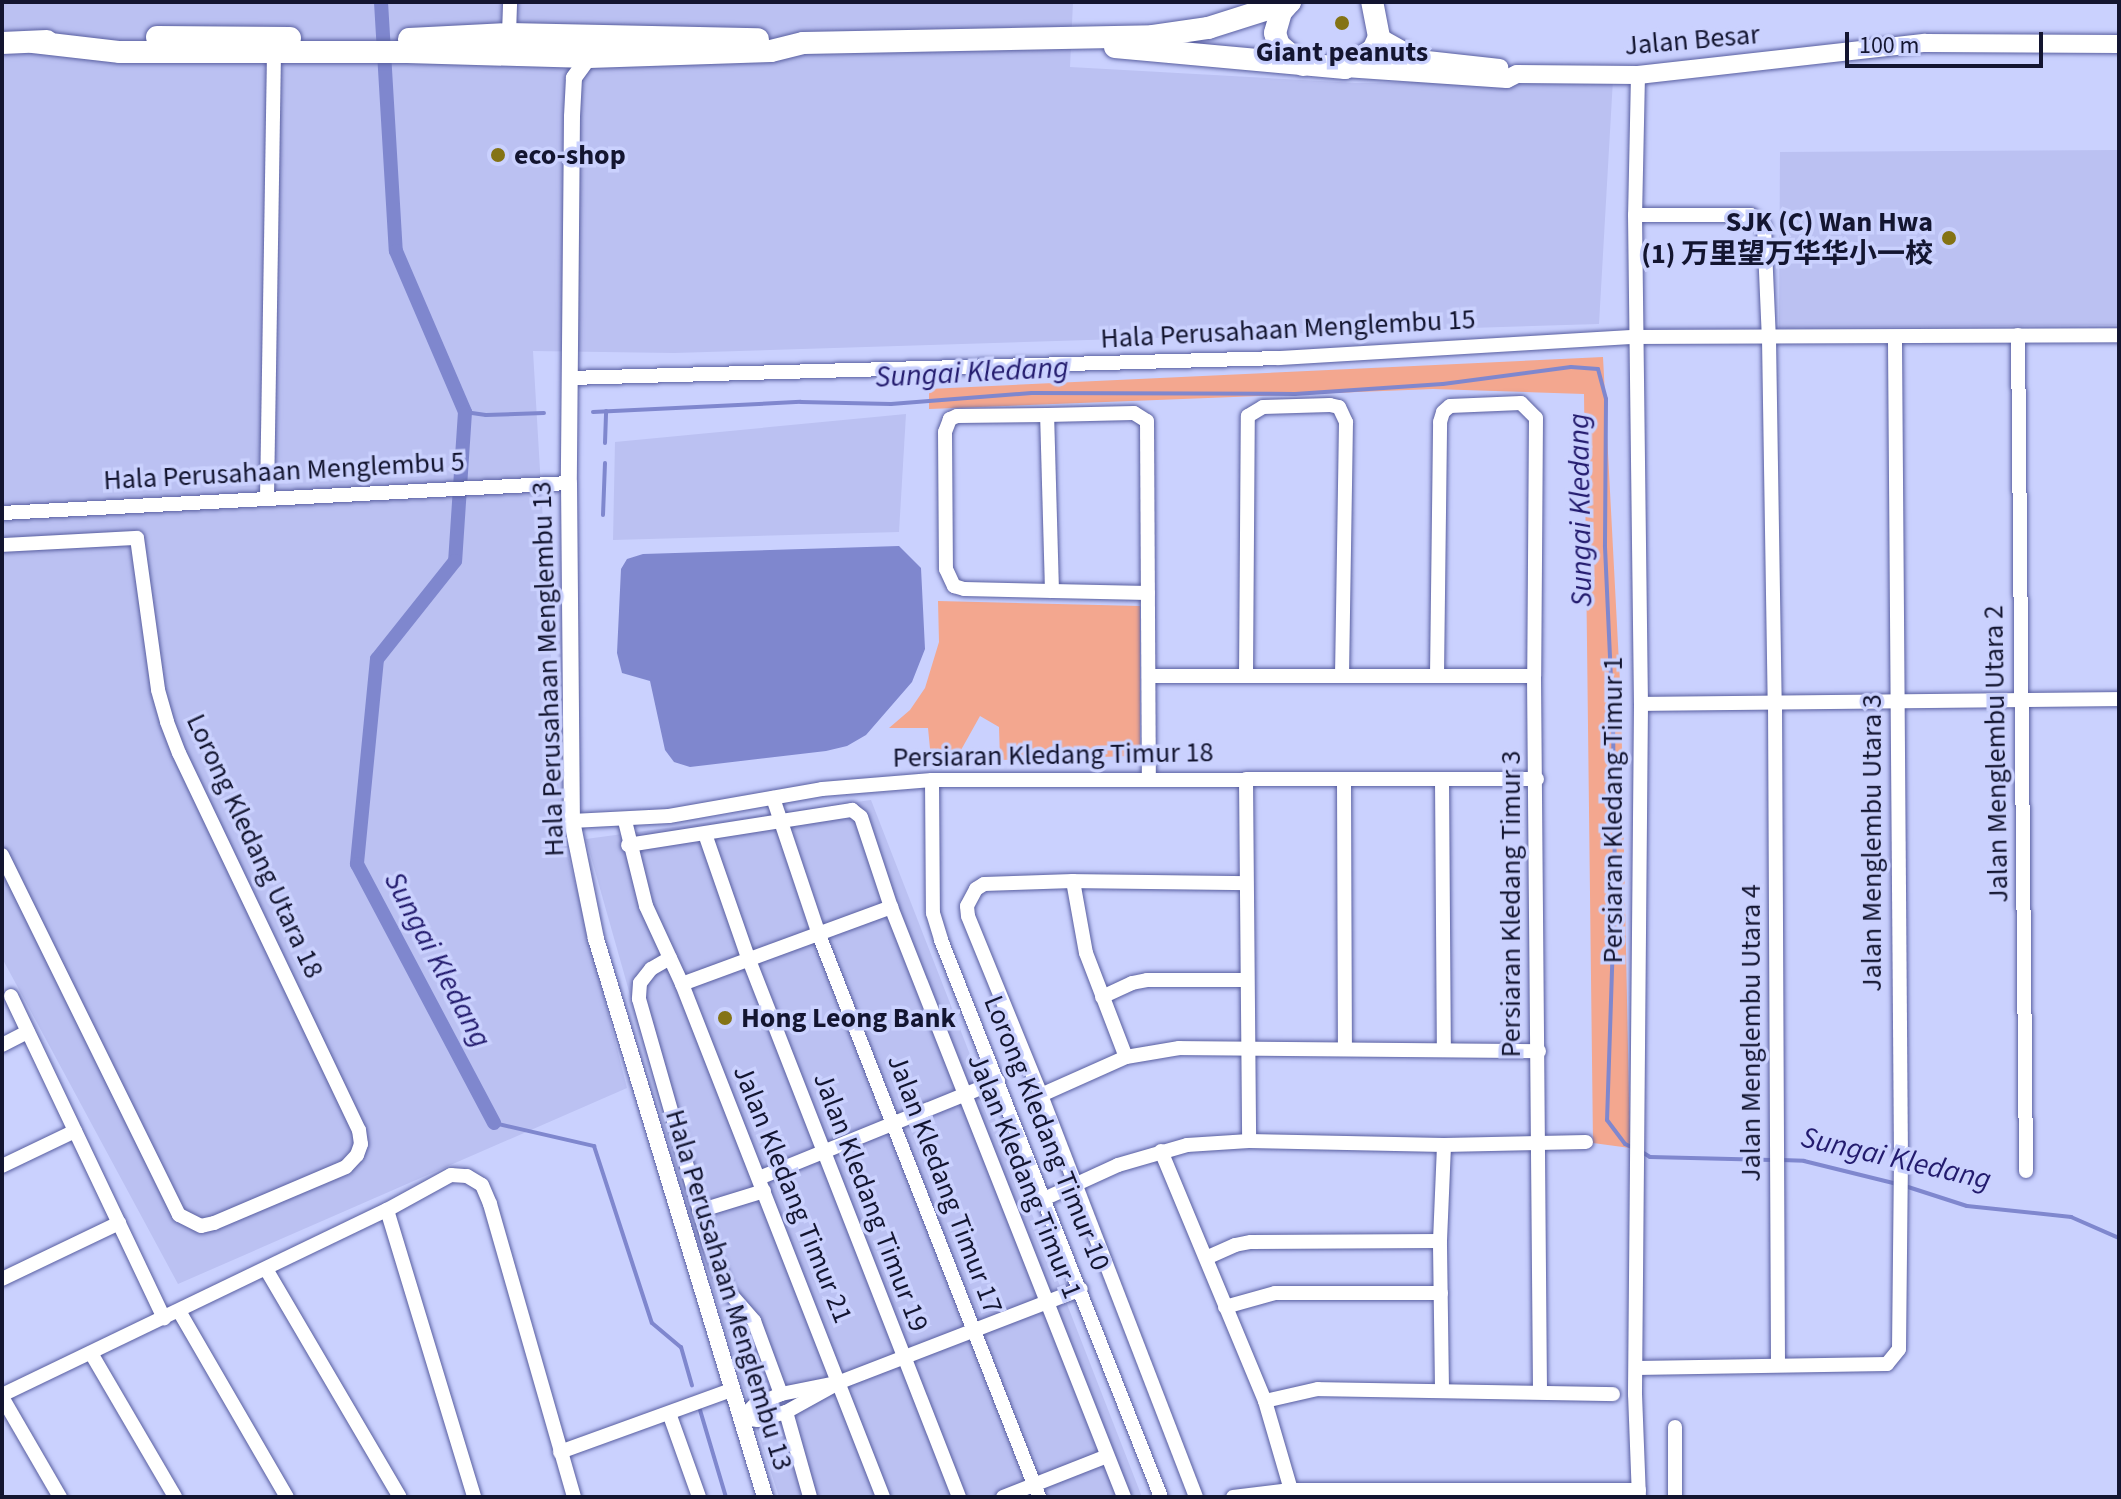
<!DOCTYPE html>
<html>
<head>
<meta charset="utf-8">
<style>
  body { margin:0 }
  #map { position:relative; width:2121px; height:1499px; overflow:hidden; background:#cad1fe; font-family:"Source Sans 3","Noto Sans SC",sans-serif }
  div>[style] { position:absolute }
  [style*='--x'] { left:calc(var(--x)*1px); top:calc(var(--y)*1px); width:calc(var(--w)*1px); rotate:calc(var(--a)*1deg) }
  .built>* { inset:0; background:#bbc1f2 }
  .green>* { inset:0; background:#f3a78f }
  .water>* { inset:0; background:#7f87ce }
  .stream>* { height:4px; margin:-2px; padding:0 2px; transform-origin:2px; border-radius:2px; background:#7f87ce }
  .canal>* { height:14px; margin:-7px; padding:0 7px; transform-origin:7px; border-radius:7px; background:#7f87ce }
  .roads { filter:drop-shadow(0 0 2px #585ea0) drop-shadow(0 0 2px #585ea0) }
  .minor>* { height:14px; margin:-7px; padding:0 7px; transform-origin:7px; border-radius:7px; background:#fff }
  .tertiary>* { height:16px; margin:-8px; padding:0 8px; transform-origin:8px; border-radius:8px; background:#fff }
  .secondary>* { height:18px; margin:-9px; padding:0 9px; transform-origin:9px; border-radius:9px; background:#fff }
  .primary>* { height:22px; margin:-11px; padding:0 11px; transform-origin:11px; border-radius:11px; background:#fff }
  .dots>* { width:22px; height:22px; translate:-50% -50%; box-sizing:border-box; border:4px solid #cad1fe; border-radius:50% }
  span { translate:-50% -50%; white-space:nowrap; text-align:center; line-height:1.15; -webkit-text-stroke:7px #cad1fe; paint-order:stroke }
  .street-label { font-size:28px; color:#131530 }
  .poi-label { font-size:28px; color:#131530; font-weight:700 }
  .left { translate:0 -50%; text-align:left }
  .right { translate:-100% -50%; text-align:right }
  .water-label { font-size:30px; color:#231b6e; font-style:italic }
  .frame { position:absolute; inset:0; border:4px solid #131530; pointer-events:none }
  .scale { position:absolute; left:1845px; top:32px; width:198px; height:36px; box-sizing:border-box; border:4px solid #131530; border-top:0; padding-left:10px; font-size:24px; line-height:28px; white-space:nowrap; color:#131530; -webkit-text-stroke:6px #cad1fe; paint-order:stroke }
</style>
</head>
<body>
<div id="map">
  <div class="built">
    <div style="clip-path:polygon(2px 2px,1073px 2px,1070px 67px,1356px 83px,1613px 79px,1599px 324px,674px 353px,533px 351px,561px 828px,627px 1088px,178px 1284px,2px 958px)"></div>
    <div style="clip-path:polygon(2119px 150px,2119px 325px,1779px 328px,1780px 152px)"></div>
    <div style="clip-path:polygon(906px 414px,899px 532px,613px 540px,615px 442px)"></div>
    <div style="clip-path:polygon(871px 800px,1142px 1497px,779px 1497px,723px 1324px,586px 839px)"></div>
  </div>
  <div class="green">
    <div style="clip-path:polygon(1603px 357px,1621px 702px,1630px 1148px,1593px 1143px,1584px 394px,1433px 389px,929px 409px,929px 389px)"></div>
    <div style="clip-path:polygon(938px 601px,1140px 606px,1140px 749px,1132px 756px,1000px 760px,999px 727px,980px 716px,956px 759px,931px 759px,928px 728px,889px 728px,910px 710px,925px 688px,939px 642px)"></div>
  </div>
  <div class="water">
    <div style="clip-path:polygon(899px 546px,921px 568px,925px 649px,912px 682px,866px 735px,847px 746px,826px 751px,690px 767px,674px 762px,665px 750px,650px 681px,622px 673px,617px 653px,621px 569px,627px 559px,643px 554px)"></div>
  </div>
  <div class="stream">
    <div style="--x:465;--y:412;--w:21;--a:8"></div>
    <div style="--x:486;--y:415;--w:58;--a:-2"></div>
    <div style="--x:593;--y:412;--w:208;--a:-2.8"></div>
    <div style="--x:801;--y:402;--w:90;--a:1.3"></div>
    <div style="--x:891;--y:404;--w:141;--a:-4.5"></div>
    <div style="--x:1032;--y:393;--w:263;--a:0.2"></div>
    <div style="--x:1295;--y:394;--w:148;--a:-3.9"></div>
    <div style="--x:1443;--y:384;--w:129;--a:-7.6"></div>
    <div style="--x:1571;--y:367;--w:27;--a:4"></div>
    <div style="--x:1598;--y:369;--w:31;--a:75"></div>
    <div style="--x:1606;--y:399;--w:148;--a:90.4"></div>
    <div style="--x:1605;--y:547;--w:174;--a:87.4"></div>
    <div style="--x:1613;--y:721;--w:159;--a:89.3"></div>
    <div style="--x:1615;--y:880;--w:240;--a:91.9"></div>
    <div style="--x:1607;--y:1120;--w:30;--a:53"></div>
    <div style="--x:1625;--y:1144;--w:10;--a:24"></div>
    <div style="--x:605;--y:443;--w:32;--a:-88"></div>
    <div style="--x:603;--y:515;--w:52;--a:-87.8"></div>
    <div style="--x:494;--y:1123;--w:103;--a:13"></div>
    <div style="--x:594;--y:1146;--w:186;--a:71.9"></div>
    <div style="--x:652;--y:1323;--w:38;--a:40"></div>
    <div style="--x:681;--y:1347;--w:40;--a:74"></div>
    <div style="--x:1642;--y:1152;--w:9;--a:32"></div>
    <div style="--x:1650;--y:1157;--w:122;--a:1.4"></div>
    <div style="--x:1781;--y:1160;--w:23;--a:2"></div>
    <div style="--x:1804;--y:1161;--w:96;--a:13.9"></div>
    <div style="--x:1905;--y:1186;--w:65;--a:17.9"></div>
    <div style="--x:1967;--y:1206;--w:105;--a:6"></div>
    <div style="--x:2071;--y:1217;--w:52;--a:23.6"></div>
    <div style="--x:700;--y:1410;--w:91;--a:73.4"></div>
  </div>
  <div class="canal">
    <div style="--x:381;--y:2;--w:249;--a:86.6"></div>
    <div style="--x:396;--y:251;--w:175;--a:66.8"></div>
    <div style="--x:465;--y:412;--w:149;--a:93.8"></div>
    <div style="--x:455;--y:561;--w:125;--a:128.5"></div>
    <div style="--x:377;--y:659;--w:206;--a:95.6"></div>
    <div style="--x:357;--y:864;--w:293;--a:62.1"></div>
  </div>
  <div class="roads">
    <div class="minor">
      <div style="--x:509;--y:34;--w:32;--a:-88"></div>
      <div style="--x:1638;--y:75;--w:140;--a:91.2"></div>
      <div style="--x:1635;--y:215;--w:489;--a:89.3"></div>
      <div style="--x:1641;--y:704;--w:690;--a:90.5"></div>
      <div style="--x:1635;--y:1394;--w:103;--a:87.8"></div>
      <div style="--x:1635;--y:215;--w:116;--a:0"></div>
      <div style="--x:1751;--y:215;--w:17;--a:40"></div>
      <div style="--x:1764;--y:226;--w:113;--a:87.5"></div>
      <div style="--x:1769;--y:339;--w:363;--a:89.1"></div>
      <div style="--x:1775;--y:702;--w:662;--a:89.74"></div>
      <div style="--x:2018;--y:335;--w:836;--a:89.45"></div>
      <div style="--x:569;--y:378;--w:710;--a:-1.61"></div>
      <div style="--x:1279;--y:358;--w:358;--a:-3.4"></div>
      <div style="--x:1636;--y:337;--w:483;--a:-0.2"></div>
      <div style="--x:1047;--y:415;--w:87;--a:-1.3"></div>
      <div style="--x:1134;--y:413;--w:15;--a:32"></div>
      <div style="--x:1147;--y:421;--w:359;--a:89.7"></div>
      <div style="--x:267;--y:498;--w:445;--a:-89.1"></div>
      <div style="--x:2;--y:513;--w:568;--a:-3.03"></div>
      <div style="--x:2;--y:545;--w:135;--a:-3"></div>
      <div style="--x:137;--y:538;--w:153;--a:82.1"></div>
      <div style="--x:158;--y:690;--w:33;--a:74"></div>
      <div style="--x:167;--y:722;--w:33;--a:69"></div>
      <div style="--x:179;--y:753;--w:418;--a:64.5"></div>
      <div style="--x:359;--y:1130;--w:14;--a:82"></div>
      <div style="--x:361;--y:1144;--w:12;--a:110"></div>
      <div style="--x:357;--y:1155;--w:16;--a:133"></div>
      <div style="--x:346;--y:1167;--w:143;--a:157"></div>
      <div style="--x:214;--y:1223;--w:13;--a:167"></div>
      <div style="--x:201;--y:1226;--w:25;--a:-153"></div>
      <div style="--x:179;--y:1215;--w:401;--a:-116.2"></div>
      <div style="--x:1052;--y:591;--w:176;--a:-91.6"></div>
      <div style="--x:1047;--y:415;--w:90;--a:179.4"></div>
      <div style="--x:957;--y:416;--w:8;--a:157"></div>
      <div style="--x:950;--y:419;--w:14;--a:111"></div>
      <div style="--x:945;--y:432;--w:137;--a:89.6"></div>
      <div style="--x:946;--y:569;--w:19;--a:65"></div>
      <div style="--x:954;--y:586;--w:10;--a:17"></div>
      <div style="--x:964;--y:589;--w:88;--a:1.3"></div>
      <div style="--x:1052;--y:591;--w:96;--a:1.2"></div>
      <div style="--x:1149;--y:676;--w:385;--a:0"></div>
      <div style="--x:1246;--y:676;--w:260;--a:-89.6"></div>
      <div style="--x:1248;--y:416;--w:17;--a:-31"></div>
      <div style="--x:1263;--y:407;--w:67;--a:-1.7"></div>
      <div style="--x:1330;--y:405;--w:9;--a:13"></div>
      <div style="--x:1339;--y:407;--w:17;--a:65"></div>
      <div style="--x:1346;--y:422;--w:254;--a:90.9"></div>
      <div style="--x:1437;--y:676;--w:254;--a:-89.3"></div>
      <div style="--x:1440;--y:422;--w:10;--a:-73"></div>
      <div style="--x:1443;--y:412;--w:9;--a:-41"></div>
      <div style="--x:1450;--y:406;--w:71;--a:-2.4"></div>
      <div style="--x:1521;--y:403;--w:21;--a:45"></div>
      <div style="--x:1536;--y:418;--w:258;--a:90.4"></div>
      <div style="--x:1534;--y:676;--w:714;--a:89.52"></div>
      <div style="--x:1641;--y:704;--w:478;--a:-0.6"></div>
      <div style="--x:1246;--y:779;--w:362;--a:89.5"></div>
      <div style="--x:932;--y:780;--w:133;--a:89.6"></div>
      <div style="--x:933;--y:913;--w:28;--a:73"></div>
      <div style="--x:941;--y:940;--w:599;--a:68.45"></div>
      <div style="--x:1344;--y:780;--w:267;--a:89.8"></div>
      <div style="--x:1442;--y:780;--w:269;--a:89.6"></div>
      <div style="--x:773;--y:798;--w:145;--a:71.4"></div>
      <div style="--x:819;--y:935;--w:604;--a:68.62"></div>
      <div style="--x:572;--y:821;--w:97;--a:-3"></div>
      <div style="--x:669;--y:816;--w:155;--a:-10"></div>
      <div style="--x:822;--y:789;--w:110;--a:-4.7"></div>
      <div style="--x:932;--y:780;--w:605;--a:-0.09"></div>
      <div style="--x:625;--y:821;--w:88;--a:76.1"></div>
      <div style="--x:646;--y:906;--w:86;--a:65.2"></div>
      <div style="--x:682;--y:984;--w:551;--a:68.6"></div>
      <div style="--x:705;--y:834;--w:133;--a:70.8"></div>
      <div style="--x:749;--y:960;--w:577;--a:68.64"></div>
      <div style="--x:628;--y:845;--w:227;--a:-8.9"></div>
      <div style="--x:852;--y:810;--w:11;--a:38"></div>
      <div style="--x:861;--y:817;--w:95;--a:71.6"></div>
      <div style="--x:891;--y:907;--w:634;--a:68.45"></div>
      <div style="--x:1073;--y:881;--w:73;--a:79.8"></div>
      <div style="--x:1086;--y:953;--w:111;--a:69"></div>
      <div style="--x:670;--y:958;--w:22;--a:150"></div>
      <div style="--x:651;--y:969;--w:18;--a:128"></div>
      <div style="--x:640;--y:983;--w:16;--a:94"></div>
      <div style="--x:639;--y:999;--w:254;--a:74"></div>
      <div style="--x:709;--y:1243;--w:52;--a:68.4"></div>
      <div style="--x:728;--y:1291;--w:40;--a:49"></div>
      <div style="--x:754;--y:1321;--w:78;--a:69.7"></div>
      <div style="--x:682;--y:984;--w:223;--a:-20.2"></div>
      <div style="--x:11;--y:996;--w:357;--a:64.6"></div>
      <div style="--x:1102;--y:997;--w:33;--a:-25"></div>
      <div style="--x:1132;--y:983;--w:15;--a:-11"></div>
      <div style="--x:1147;--y:980;--w:100;--a:0"></div>
      <div style="--x:2;--y:1045;--w:29;--a:-27"></div>
      <div style="--x:1041;--y:1095;--w:93;--a:-24.1"></div>
      <div style="--x:1126;--y:1057;--w:54;--a:-9.6"></div>
      <div style="--x:1179;--y:1048;--w:360;--a:0.5"></div>
      <div style="--x:1161;--y:1151;--w:271;--a:67.4"></div>
      <div style="--x:1265;--y:1401;--w:93;--a:73.7"></div>
      <div style="--x:2;--y:1166;--w:81;--a:-25.6"></div>
      <div style="--x:759;--y:1178;--w:258;--a:-22.1"></div>
      <div style="--x:1046;--y:1198;--w:79;--a:-24.6"></div>
      <div style="--x:1118;--y:1165;--w:72;--a:-16.2"></div>
      <div style="--x:1187;--y:1145;--w:62;--a:-3.7"></div>
      <div style="--x:1249;--y:1141;--w:195;--a:1.2"></div>
      <div style="--x:1444;--y:1145;--w:142;--a:-1.2"></div>
      <div style="--x:387;--y:1210;--w:300;--a:73.1"></div>
      <div style="--x:699;--y:1211;--w:68;--a:-17.1"></div>
      <div style="--x:1206;--y:1258;--w:32;--a:-24"></div>
      <div style="--x:1235;--y:1245;--w:16;--a:-11"></div>
      <div style="--x:1251;--y:1242;--w:189;--a:-0.3"></div>
      <div style="--x:266;--y:1269;--w:264;--a:59.6"></div>
      <div style="--x:2;--y:1279;--w:130;--a:-25.6"></div>
      <div style="--x:1225;--y:1307;--w:52;--a:-15.6"></div>
      <div style="--x:1275;--y:1293;--w:166;--a:0"></div>
      <div style="--x:179;--y:1311;--w:215;--a:59.9"></div>
      <div style="--x:91;--y:1353;--w:167;--a:59.7"></div>
      <div style="--x:1636;--y:1368;--w:251;--a:-0.9"></div>
      <div style="--x:1887;--y:1364;--w:19;--a:-51"></div>
      <div style="--x:1899;--y:1349;--w:188;--a:-89.4"></div>
      <div style="--x:1901;--y:1161;--w:824;--a:-90.42"></div>
      <div style="--x:1442;--y:1389;--w:148;--a:-90.8"></div>
      <div style="--x:1440;--y:1241;--w:96;--a:-87.6"></div>
      <div style="--x:2;--y:1395;--w:427;--a:-25.7"></div>
      <div style="--x:387;--y:1210;--w:73;--a:-28.7"></div>
      <div style="--x:451;--y:1175;--w:16;--a:4"></div>
      <div style="--x:467;--y:1176;--w:17;--a:31"></div>
      <div style="--x:482;--y:1185;--w:21;--a:67"></div>
      <div style="--x:490;--y:1204;--w:305;--a:74"></div>
      <div style="--x:2;--y:1397;--w:116;--a:59.9"></div>
      <div style="--x:1265;--y:1401;--w:54;--a:-12.8"></div>
      <div style="--x:1318;--y:1389;--w:295;--a:1"></div>
      <div style="--x:786;--y:1412;--w:88;--a:74.2"></div>
      <div style="--x:669;--y:1413;--w:89;--a:70.3"></div>
      <div style="--x:741;--y:1418;--w:17;--a:7"></div>
      <div style="--x:758;--y:1420;--w:29;--a:-16"></div>
      <div style="--x:786;--y:1412;--w:62;--a:-29.1"></div>
      <div style="--x:840;--y:1382;--w:258;--a:-21.1"></div>
      <div style="--x:741;--y:1418;--w:18;--a:-43"></div>
      <div style="--x:754;--y:1406;--w:30;--a:-24"></div>
      <div style="--x:781;--y:1394;--w:52;--a:-11.1"></div>
      <div style="--x:560;--y:1452;--w:182;--a:-19.9"></div>
      <div style="--x:1003;--y:1497;--w:112;--a:-21.5"></div>
      <div style="--x:1196;--y:1497;--w:431;--a:-111.1"></div>
      <div style="--x:1041;--y:1095;--w:193;--a:-112.2"></div>
      <div style="--x:968;--y:916;--w:10;--a:-96"></div>
      <div style="--x:967;--y:906;--w:19;--a:-62"></div>
      <div style="--x:976;--y:889;--w:9;--a:-32"></div>
      <div style="--x:984;--y:884;--w:89;--a:-1.9"></div>
      <div style="--x:1073;--y:881;--w:173;--a:0.7"></div>
      <div style="--x:1233;--y:1497;--w:58;--a:-6.9"></div>
      <div style="--x:1291;--y:1490;--w:348;--a:0"></div>
      <div style="--x:1675;--y:1497;--w:70;--a:-90"></div>
    </div>
    <div class="tertiary">
      <div style="--x:589;--y:57;--w:26;--a:126"></div>
      <div style="--x:574;--y:78;--w:39;--a:93"></div>
      <div style="--x:572;--y:117;--w:366;--a:90.5"></div>
      <div style="--x:569;--y:483;--w:338;--a:89.5"></div>
      <div style="--x:572;--y:821;--w:120;--a:78.5"></div>
      <div style="--x:596;--y:939;--w:583;--a:73.15"></div>
    </div>
    <div class="secondary">
      <div style="--x:1379;--y:37;--w:45;--a:29.4"></div>
      <div style="--x:1418;--y:59;--w:82;--a:6.3"></div>
      <div style="--x:1345;--y:68;--w:162;--a:3.9"></div>
      <div style="--x:1507;--y:79;--w:11;--a:-27"></div>
      <div style="--x:1517;--y:74;--w:121;--a:0.5"></div>
      <div style="--x:1638;--y:75;--w:289;--a:-6.4"></div>
      <div style="--x:1925;--y:43;--w:194;--a:0.3"></div>
    </div>
    <div class="primary">
      <div style="--x:1290;--y:2;--w:13;--a:132"></div>
      <div style="--x:1281;--y:12;--w:22;--a:106"></div>
      <div style="--x:1275;--y:33;--w:13;--a:72"></div>
      <div style="--x:1279;--y:45;--w:31;--a:40"></div>
      <div style="--x:157;--y:37;--w:133;--a:0.4"></div>
      <div style="--x:409;--y:39;--w:100;--a:-2.9"></div>
      <div style="--x:509;--y:34;--w:249;--a:1.2"></div>
      <div style="--x:33;--y:42;--w:88;--a:6.6"></div>
      <div style="--x:120;--y:52;--w:287;--a:0"></div>
      <div style="--x:407;--y:52;--w:182;--a:1.6"></div>
      <div style="--x:589;--y:57;--w:182;--a:-1.9"></div>
      <div style="--x:771;--y:51;--w:33;--a:-14"></div>
      <div style="--x:803;--y:43;--w:350;--a:-1.1"></div>
      <div style="--x:1153;--y:36;--w:56;--a:-8.3"></div>
      <div style="--x:1208;--y:28;--w:86;--a:-17.6"></div>
      <div style="--x:2;--y:43;--w:45;--a:-2.5"></div>
      <div style="--x:1115;--y:47;--w:231;--a:5.2"></div>
      <div style="--x:1345;--y:68;--w:33;--a:-33"></div>
      <div style="--x:1373;--y:50;--w:14;--a:-65"></div>
      <div style="--x:1379;--y:37;--w:36;--a:-101"></div>
    </div>
  </div>
  <div class="dots">
    <div style="left:1342px;top:23px;background:#847315"></div>
    <div style="left:498px;top:155px;background:#847315"></div>
    <div style="left:1949px;top:238px;background:#847315"></div>
    <div style="left:725px;top:1018px;background:#847315"></div>
  </div>
  <div class="street-label">
    <span style="left:1692px;top:40px;rotate:-5deg">Jalan Besar</span>
    <span style="left:1288px;top:329px;rotate:-3deg">Hala Perusahaan Menglembu 15</span>
    <span style="left:284px;top:471px;rotate:-3deg">Hala Perusahaan Menglembu 5</span>
    <span style="left:548px;top:669px;rotate:-92deg">Hala Perusahaan Menglembu 13</span>
    <span style="left:1996px;top:754px;rotate:-91deg">Jalan Menglembu Utara 2</span>
    <span style="left:1053px;top:755px;rotate:-1deg">Persiaran Kledang Timur 18</span>
    <span style="left:1613px;top:810px;rotate:-90deg">Persiaran Kledang Timur 1</span>
    <span style="left:1872px;top:843px;rotate:-90deg">Jalan Menglembu Utara 3</span>
    <span style="left:255px;top:846px;rotate:65deg">Lorong Kledang Utara 18</span>
    <span style="left:1511px;top:904px;rotate:-90deg">Persiaran Kledang Timur 3</span>
    <span style="left:1751px;top:1033px;rotate:-90deg">Jalan Menglembu Utara 4</span>
    <span style="left:1047px;top:1133px;rotate:68deg">Lorong Kledang Timur 10</span>
    <span style="left:1025px;top:1176px;rotate:68deg">Jalan Kledang Timur 1</span>
    <span style="left:945px;top:1184px;rotate:69deg">Jalan Kledang Timur 17</span>
    <span style="left:793px;top:1194px;rotate:68deg">Jalan Kledang Timur 21</span>
    <span style="left:871px;top:1202px;rotate:69deg">Jalan Kledang Timur 19</span>
    <span style="left:729px;top:1290px;rotate:73deg">Hala Perusahaan Menglembu 13</span>
  </div>
  <div class="poi-label">
    <span style="left:1342px;top:52px">Giant peanuts</span>
    <span class="left" style="left:514px;top:155px">eco-shop</span>
    <span class="right" style="left:1933px;top:238px">SJK (C) Wan Hwa<br>(1) 万里望万华华小一校</span>
    <span class="left" style="left:741px;top:1018px">Hong Leong Bank</span>
  </div>
  <div class="water-label">
    <span style="left:972px;top:373px;rotate:-3deg">Sungai Kledang</span>
    <span style="left:1581px;top:510px;rotate:-91deg">Sungai Kledang</span>
    <span style="left:437px;top:960px;rotate:62deg">Sungai Kledang</span>
    <span style="left:1896px;top:1159px;rotate:13deg">Sungai Kledang</span>
  </div>
  <div class="frame"></div>
  <div class="scale">100 m</div>
</div>
</body>
</html>
